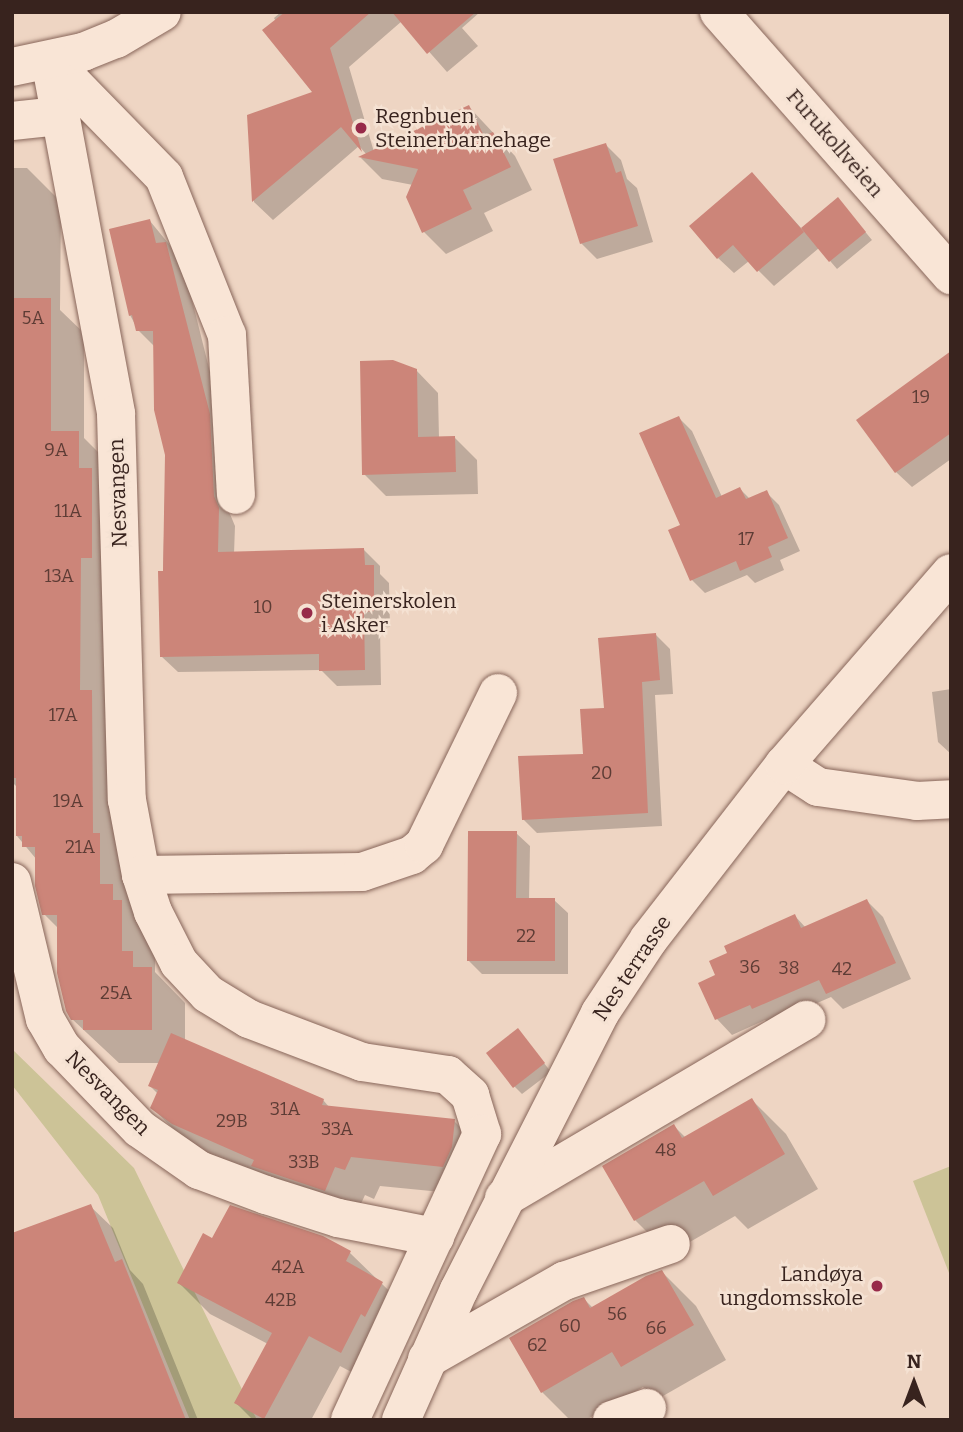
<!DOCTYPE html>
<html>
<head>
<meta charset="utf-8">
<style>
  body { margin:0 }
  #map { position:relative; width:963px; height:1432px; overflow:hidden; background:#eed5c3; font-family:Bitter,serif }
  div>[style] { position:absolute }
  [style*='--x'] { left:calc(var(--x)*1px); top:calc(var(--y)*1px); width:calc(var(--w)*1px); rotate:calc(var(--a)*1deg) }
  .green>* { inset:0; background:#ccc397 }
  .shadow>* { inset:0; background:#0003 }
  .building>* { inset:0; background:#cc8579 }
  .roads { filter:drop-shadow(0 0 2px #88665a) drop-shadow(0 0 2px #88665a) }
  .minor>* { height:38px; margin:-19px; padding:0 19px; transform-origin:19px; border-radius:19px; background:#f9e5d6 }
  .dots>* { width:19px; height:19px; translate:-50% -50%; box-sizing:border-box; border:4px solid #f5e2d3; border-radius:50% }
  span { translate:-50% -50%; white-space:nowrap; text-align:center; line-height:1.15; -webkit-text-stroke:5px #f5e2d3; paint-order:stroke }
  .number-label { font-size:18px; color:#5d3c35 }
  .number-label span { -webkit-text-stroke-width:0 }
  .poi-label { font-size:21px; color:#38231e }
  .left { translate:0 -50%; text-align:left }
  .right { translate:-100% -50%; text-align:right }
  .street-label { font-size:21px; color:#38231e }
  .frame { position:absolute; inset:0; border:14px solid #38231e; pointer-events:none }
  .north { position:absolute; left:879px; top:1348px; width:70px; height:70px; -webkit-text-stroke:5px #f5e2d3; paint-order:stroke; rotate:0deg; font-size:19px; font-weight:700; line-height:28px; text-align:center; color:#38231e }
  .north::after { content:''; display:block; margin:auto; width:24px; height:32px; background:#38231e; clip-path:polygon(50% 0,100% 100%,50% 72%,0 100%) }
</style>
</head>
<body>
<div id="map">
  <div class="green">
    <div style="clip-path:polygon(12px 1049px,134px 1168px,257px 1420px,190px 1420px,98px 1195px,12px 1085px)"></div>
    <div style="clip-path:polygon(951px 1166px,951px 1278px,913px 1181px)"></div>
  </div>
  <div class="shadow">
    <div style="clip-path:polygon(281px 12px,480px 12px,462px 28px,478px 46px,447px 72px,402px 21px,349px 67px,374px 152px,469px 107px,515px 156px,532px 190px,484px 213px,493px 231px,446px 254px,424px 232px,413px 185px,382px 179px,361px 158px,367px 155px,359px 146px,273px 220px,254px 202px,249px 116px,315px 93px,274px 18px)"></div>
    <div style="clip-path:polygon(606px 145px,621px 160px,627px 179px,637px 188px,653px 242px,597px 259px,581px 243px)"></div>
    <div style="clip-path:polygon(12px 168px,27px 168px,61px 202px,60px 310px,84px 333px,84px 438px,112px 466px,155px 935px,155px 972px,185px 1003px,185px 1041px,323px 1100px,330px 1108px,454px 1121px,483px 1150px,472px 1195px,380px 1186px,374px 1199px,365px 1195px,354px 1219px,203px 1153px,186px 1141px,152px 1108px,158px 1094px,150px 1086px,160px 1063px,119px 1063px,72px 1019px,58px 928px,44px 914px,37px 860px,17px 836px,17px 787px,12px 782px)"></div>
    <div style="clip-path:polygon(752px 174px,802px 229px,838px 199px,872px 240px,837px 269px,819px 248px,774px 286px,749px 261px,734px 273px,718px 258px)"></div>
    <div style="clip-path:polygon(150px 221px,182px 260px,225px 432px,230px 514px,235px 526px,234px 554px,364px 550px,380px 566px,380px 574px,389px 583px,390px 627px,380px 628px,381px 685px,337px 686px,321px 670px,178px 672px,161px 656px,166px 455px,155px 347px,138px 330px,130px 315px)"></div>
    <div style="clip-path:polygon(416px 370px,438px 393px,439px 438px,455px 438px,477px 460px,478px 494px,386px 496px,364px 474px)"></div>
    <div style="clip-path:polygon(951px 370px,951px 459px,912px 487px,896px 472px)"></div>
    <div style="clip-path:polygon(679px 418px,692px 431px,722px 497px,740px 489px,750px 499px,766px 492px,779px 505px,800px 551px,780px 560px,784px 570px,755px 583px,747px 575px,705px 593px,692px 580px,682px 526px)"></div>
    <div style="clip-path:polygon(656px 635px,670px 649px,673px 694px,655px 695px,662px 826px,537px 833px,523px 819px,585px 755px,606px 710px)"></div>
    <div style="clip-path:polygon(951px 689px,951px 754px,938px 742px,932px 692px)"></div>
    <div style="clip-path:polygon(516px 833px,530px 846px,529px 900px,554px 900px,568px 913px,568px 974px,482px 974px,469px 961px)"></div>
    <div style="clip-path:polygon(867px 901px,883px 917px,911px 979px,843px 1009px,831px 997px,769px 1024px,765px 1020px,732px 1035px,717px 1019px,718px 976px,795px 916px,806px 928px)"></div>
    <div style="clip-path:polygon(518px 1030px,551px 1072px,522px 1094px,514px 1086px)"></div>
    <div style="clip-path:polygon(752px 1100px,786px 1134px,818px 1189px,748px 1229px,735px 1216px,669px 1254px,635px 1220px,674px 1126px,686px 1138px)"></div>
    <div style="clip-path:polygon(90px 1206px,113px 1228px,130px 1270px,143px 1284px,198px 1420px,12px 1420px)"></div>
    <div style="clip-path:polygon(213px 1240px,350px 1253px,413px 1314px,372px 1383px,340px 1366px,311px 1420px,253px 1420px,236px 1403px,268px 1344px,210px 1314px,179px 1283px)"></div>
    <div style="clip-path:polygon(662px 1272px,696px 1306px,726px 1360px,656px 1400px,643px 1387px,586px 1420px,570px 1420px,542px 1392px,584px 1299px,593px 1308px)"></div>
  </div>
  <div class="building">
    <div style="clip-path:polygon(285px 12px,371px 12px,330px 48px,362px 152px,341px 127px,252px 202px,247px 115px,312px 92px,262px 30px)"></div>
    <div style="clip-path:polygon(392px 12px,476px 12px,427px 54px)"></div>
    <div style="clip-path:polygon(469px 105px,484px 136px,493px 132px,511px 167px,463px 190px,472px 209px,422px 233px,406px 197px,418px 169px,358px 157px)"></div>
    <div style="clip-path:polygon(606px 143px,616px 173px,621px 171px,638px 226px,580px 244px,553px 159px)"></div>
    <div style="clip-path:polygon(752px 172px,804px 232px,757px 272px,733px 245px,717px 259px,689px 226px)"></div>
    <div style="clip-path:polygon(838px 197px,866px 232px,829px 262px,801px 228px)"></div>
    <div style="clip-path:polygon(150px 219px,156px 243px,166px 242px,210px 414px,214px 496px,219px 508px,218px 552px,364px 548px,365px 565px,374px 565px,374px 611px,364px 612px,365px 670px,319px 671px,319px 654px,160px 657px,158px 571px,163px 571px,165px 455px,154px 410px,153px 331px,136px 331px,132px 315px,129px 316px,109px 229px)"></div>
    <div style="clip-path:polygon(12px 298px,51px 298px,51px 431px,79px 431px,79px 468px,92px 468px,92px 558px,81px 558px,80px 690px,92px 690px,93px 833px,100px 833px,100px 884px,113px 884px,113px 900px,122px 900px,122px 951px,133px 951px,133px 967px,152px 967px,152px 1030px,83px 1030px,83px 1020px,71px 1020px,66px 1011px,57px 973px,57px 915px,42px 915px,35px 886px,35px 847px,22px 847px,22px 836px,16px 836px,16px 778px,12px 778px)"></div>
    <div style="clip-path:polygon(951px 351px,951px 433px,895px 473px,856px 420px)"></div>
    <div style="clip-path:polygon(393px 360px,417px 369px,418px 437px,455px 436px,456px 472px,362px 475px,360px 361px)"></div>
    <div style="clip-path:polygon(679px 416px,716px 498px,740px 487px,746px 499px,767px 490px,788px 538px,768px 547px,772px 557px,740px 571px,736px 561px,690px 581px,668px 530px,680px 525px,639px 433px)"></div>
    <div style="clip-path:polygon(656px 633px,660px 680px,642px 682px,648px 813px,522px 820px,518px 756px,583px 754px,580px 709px,604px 708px,598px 638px)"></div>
    <div style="clip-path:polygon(468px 831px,517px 831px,516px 898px,555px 898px,555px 961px,467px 961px)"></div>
    <div style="clip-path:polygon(867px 899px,896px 963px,826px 994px,819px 980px,752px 1009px,750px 1005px,715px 1020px,698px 983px,715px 975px,709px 961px,727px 953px,724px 946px,795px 914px,801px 928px)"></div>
    <div style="clip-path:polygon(518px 1028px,545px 1063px,513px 1088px,486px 1053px)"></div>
    <div style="clip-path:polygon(171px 1033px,324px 1099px,322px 1105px,455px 1119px,452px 1147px,443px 1167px,351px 1157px,345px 1170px,335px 1167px,325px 1191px,251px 1166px,254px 1160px,172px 1124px,150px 1108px,158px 1090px,148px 1086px)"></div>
    <div style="clip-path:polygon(752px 1098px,785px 1154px,713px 1196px,704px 1181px,634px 1221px,602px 1166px,674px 1124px,682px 1138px)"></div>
    <div style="clip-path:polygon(91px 1204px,115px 1262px,122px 1259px,186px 1420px,12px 1420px,12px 1233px)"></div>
    <div style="clip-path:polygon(230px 1205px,323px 1236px,351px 1251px,346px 1261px,383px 1282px,365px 1317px,361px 1314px,341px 1353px,309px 1336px,264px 1419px,234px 1403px,272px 1333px,177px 1283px,203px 1233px,212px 1238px)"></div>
    <div style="clip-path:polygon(662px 1270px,694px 1325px,621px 1367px,612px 1352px,541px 1393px,509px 1338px,573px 1301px,584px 1297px,590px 1308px,646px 1276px)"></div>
  </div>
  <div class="roads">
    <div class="minor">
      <div style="--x:719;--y:12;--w:351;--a:48.6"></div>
      <div style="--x:50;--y:60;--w:360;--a:79.4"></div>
      <div style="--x:116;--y:414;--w:386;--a:88.4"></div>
      <div style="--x:127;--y:800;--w:76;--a:79.4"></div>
      <div style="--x:141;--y:875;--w:39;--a:72"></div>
      <div style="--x:153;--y:912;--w:57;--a:63"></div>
      <div style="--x:179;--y:963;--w:42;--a:46.9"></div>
      <div style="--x:208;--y:994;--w:48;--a:31.4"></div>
      <div style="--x:249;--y:1019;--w:121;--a:20.8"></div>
      <div style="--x:362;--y:1062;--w:87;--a:8.6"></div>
      <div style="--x:448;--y:1075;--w:30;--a:42"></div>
      <div style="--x:470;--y:1095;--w:41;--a:72.9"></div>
      <div style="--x:482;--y:1134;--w:315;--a:114.8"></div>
      <div style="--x:50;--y:60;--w:163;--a:45.7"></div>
      <div style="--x:164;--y:177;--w:170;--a:68.3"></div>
      <div style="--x:227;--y:335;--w:160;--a:86.8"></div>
      <div style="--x:12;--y:67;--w:73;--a:-11.9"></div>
      <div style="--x:83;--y:52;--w:35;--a:-22"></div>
      <div style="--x:116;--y:39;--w:53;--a:-30.4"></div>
      <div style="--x:12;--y:121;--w:47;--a:-6.1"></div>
      <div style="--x:784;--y:765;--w:40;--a:32.9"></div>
      <div style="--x:818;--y:787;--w:100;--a:8"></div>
      <div style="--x:917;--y:801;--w:34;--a:-3"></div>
      <div style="--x:141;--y:875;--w:221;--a:-0.8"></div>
      <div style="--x:362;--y:872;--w:53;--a:-18.8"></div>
      <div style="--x:412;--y:855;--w:16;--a:-40"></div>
      <div style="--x:424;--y:845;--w:169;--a:-64"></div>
      <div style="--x:12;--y:882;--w:141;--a:76.5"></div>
      <div style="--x:45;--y:1019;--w:34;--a:60"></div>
      <div style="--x:62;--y:1048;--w:112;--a:46.1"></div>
      <div style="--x:140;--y:1129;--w:72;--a:34.8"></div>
      <div style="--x:199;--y:1170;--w:72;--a:20.5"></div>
      <div style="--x:266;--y:1195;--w:76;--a:17.7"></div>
      <div style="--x:338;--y:1218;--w:99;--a:11.1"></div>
      <div style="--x:504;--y:1198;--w:351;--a:-30.5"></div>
      <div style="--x:427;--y:1359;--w:158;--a:-29.7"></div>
      <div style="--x:564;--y:1281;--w:113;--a:-19.1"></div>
      <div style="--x:401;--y:1420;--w:142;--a:-66"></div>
      <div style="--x:459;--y:1290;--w:311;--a:-63"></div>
      <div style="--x:600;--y:1013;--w:89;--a:-56.5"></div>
      <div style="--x:649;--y:939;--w:220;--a:-52.2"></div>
      <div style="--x:784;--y:765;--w:254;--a:-49"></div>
      <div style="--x:612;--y:1420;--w:37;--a:-19"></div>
    </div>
  </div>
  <div class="dots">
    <div style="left:361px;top:128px;background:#972a49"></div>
    <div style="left:307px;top:613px;background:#972a49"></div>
    <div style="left:877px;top:1286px;background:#972a49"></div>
  </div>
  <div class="number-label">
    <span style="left:33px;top:318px">5A</span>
    <span style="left:921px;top:397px">19</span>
    <span style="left:56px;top:450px">9A</span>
    <span style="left:68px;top:511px">11A</span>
    <span style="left:746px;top:539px">17</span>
    <span style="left:59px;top:576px">13A</span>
    <span style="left:263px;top:607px">10</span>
    <span style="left:63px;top:715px">17A</span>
    <span style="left:602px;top:773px">20</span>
    <span style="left:68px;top:801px">19A</span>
    <span style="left:80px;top:847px">21A</span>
    <span style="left:526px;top:936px">22</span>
    <span style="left:750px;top:967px">36</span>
    <span style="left:789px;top:968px">38</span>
    <span style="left:842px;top:969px">42</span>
    <span style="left:116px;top:993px">25A</span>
    <span style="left:285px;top:1109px">31A</span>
    <span style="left:232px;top:1121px">29B</span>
    <span style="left:337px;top:1129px">33A</span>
    <span style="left:666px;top:1150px">48</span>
    <span style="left:304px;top:1162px">33B</span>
    <span style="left:288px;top:1267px">42A</span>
    <span style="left:281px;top:1300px">42B</span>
    <span style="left:617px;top:1314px">56</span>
    <span style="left:570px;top:1326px">60</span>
    <span style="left:656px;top:1328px">66</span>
    <span style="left:537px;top:1345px">62</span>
  </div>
  <div class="poi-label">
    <span class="left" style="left:375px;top:128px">Regnbuen<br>Steinerbarnehage</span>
    <span class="left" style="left:321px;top:613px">Steinerskolen<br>i Asker</span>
    <span class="right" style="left:863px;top:1286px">Landøya<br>ungdomsskole</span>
  </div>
  <div class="street-label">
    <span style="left:835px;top:143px;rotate:49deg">Furukollveien</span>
    <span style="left:118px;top:493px;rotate:-92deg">Nesvangen</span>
    <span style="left:632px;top:968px;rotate:-56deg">Nes terrasse</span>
    <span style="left:108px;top:1093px;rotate:45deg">Nesvangen</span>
  </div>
  <div class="frame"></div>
  <div class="north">N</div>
</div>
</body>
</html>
